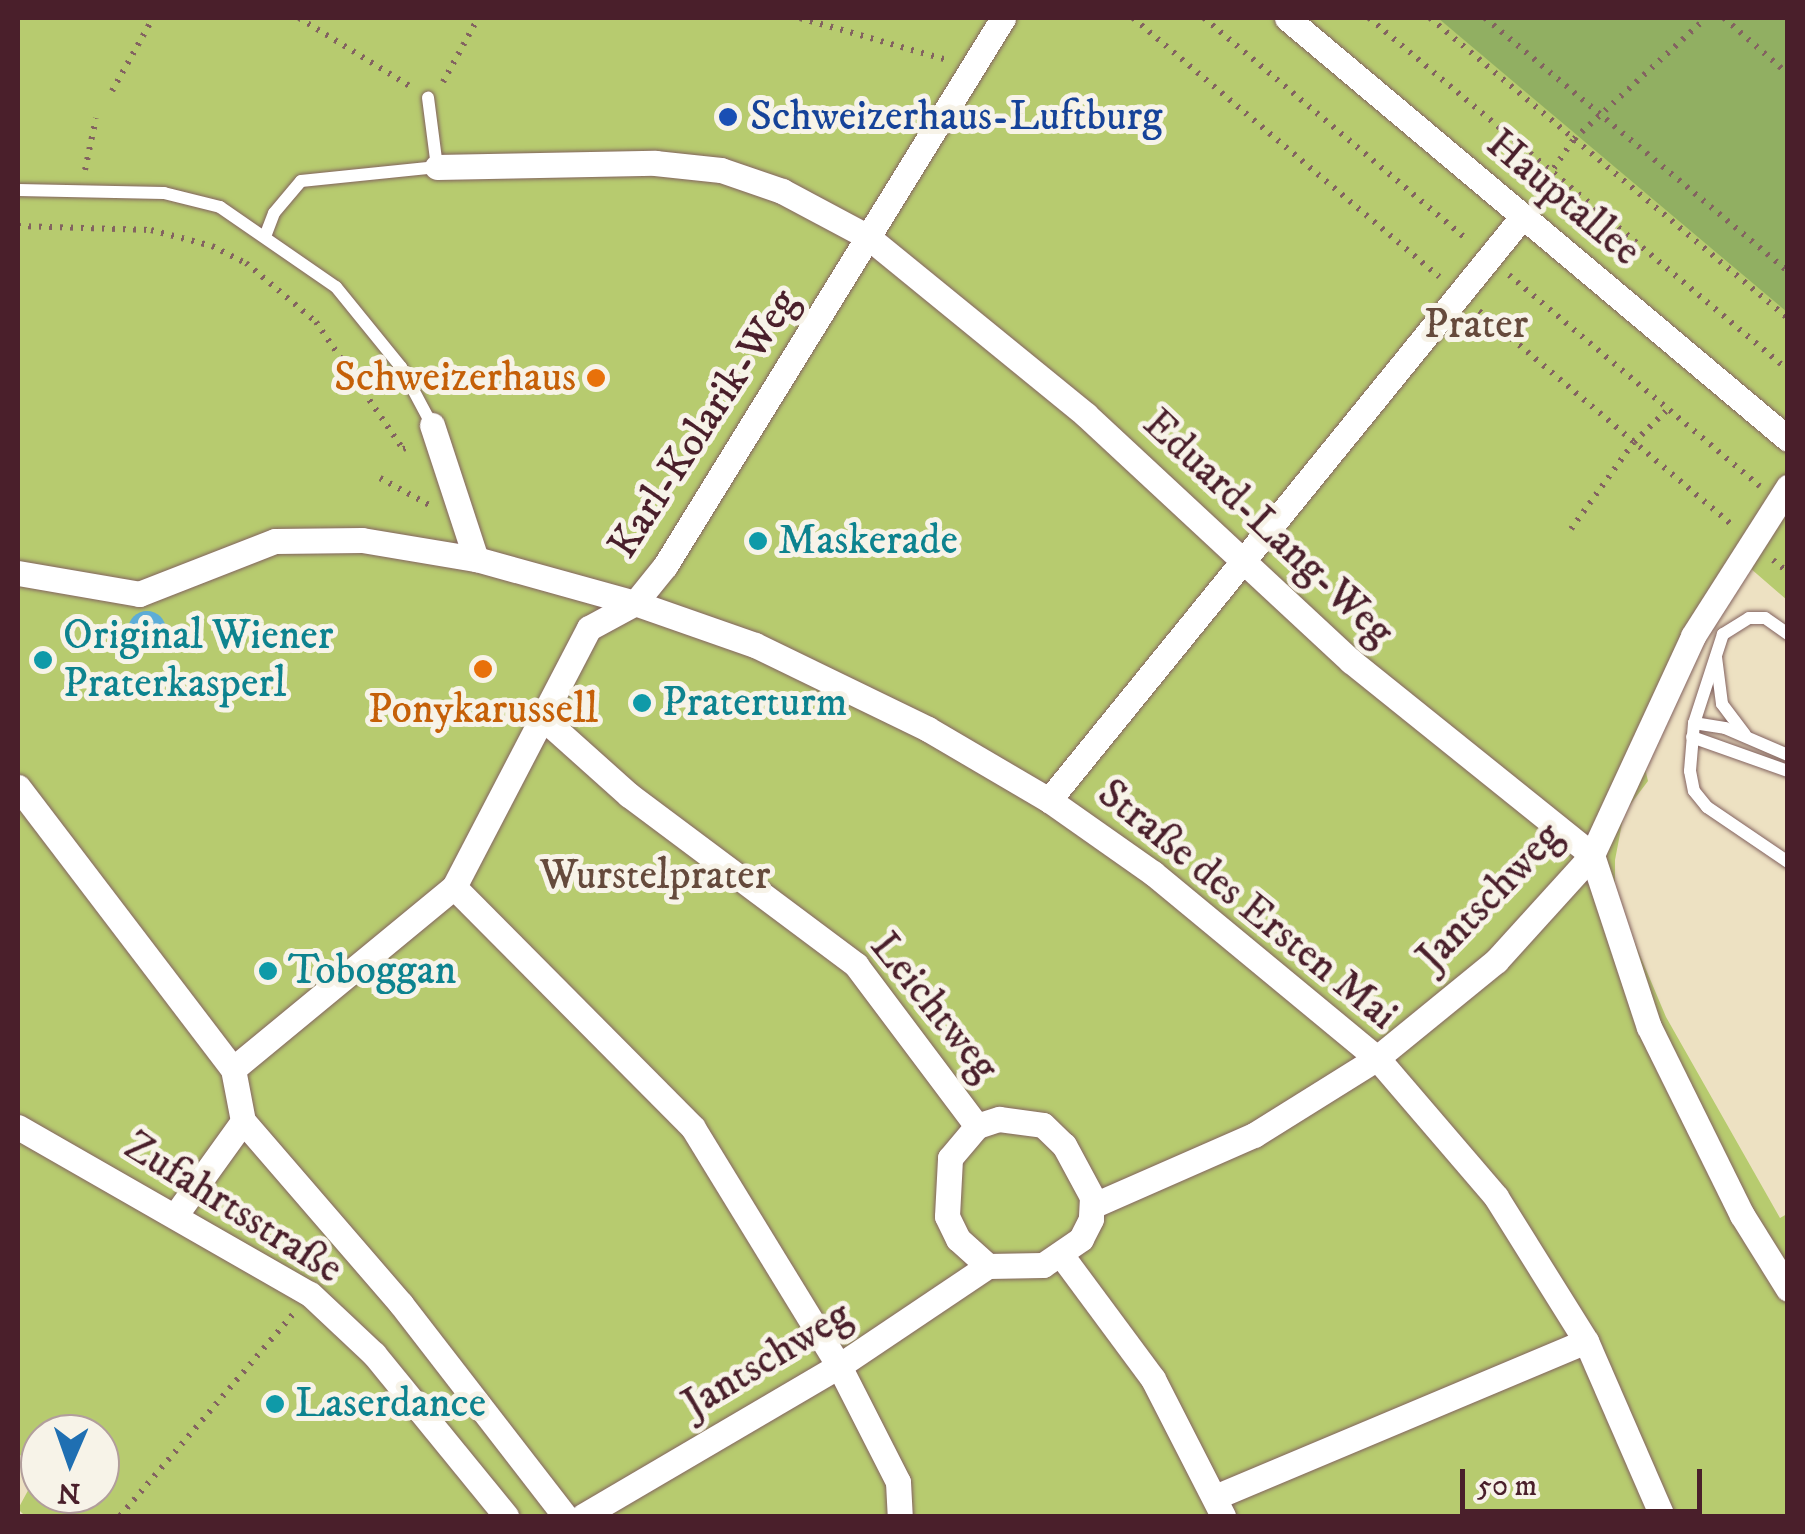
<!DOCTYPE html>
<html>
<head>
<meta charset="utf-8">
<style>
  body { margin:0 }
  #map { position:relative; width:1805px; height:1534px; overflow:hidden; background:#ede1c2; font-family:"IM FELL DW Pica",serif }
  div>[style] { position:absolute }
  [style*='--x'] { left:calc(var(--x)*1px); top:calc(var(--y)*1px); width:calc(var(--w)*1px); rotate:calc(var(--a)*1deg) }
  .green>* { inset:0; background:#b7cb6f }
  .forest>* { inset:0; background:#91af62 }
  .water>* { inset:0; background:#5dadd8 }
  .round { border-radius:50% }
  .path>* { height:6px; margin-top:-3px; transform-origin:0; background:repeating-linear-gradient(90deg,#836360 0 2.5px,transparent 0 10.5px) }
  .roads { filter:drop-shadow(0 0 2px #836360) drop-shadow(0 0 2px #836360) }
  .lane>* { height:12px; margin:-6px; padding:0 6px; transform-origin:6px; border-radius:6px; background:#fff }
  .street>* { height:25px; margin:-12.5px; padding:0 12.5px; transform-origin:12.5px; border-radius:12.5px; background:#fff }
  .dots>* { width:28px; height:28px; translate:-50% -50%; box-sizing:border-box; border:5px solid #f7f3e8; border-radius:50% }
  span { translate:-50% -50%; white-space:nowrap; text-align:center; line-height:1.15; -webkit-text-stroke:10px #f7f3e8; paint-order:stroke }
  .transit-label { font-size:42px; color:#164399 }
  .left { translate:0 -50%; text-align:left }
  .street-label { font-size:42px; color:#4a1f2b }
  .park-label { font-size:42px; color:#654a3c }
  .food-label { font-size:42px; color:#c56008 }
  .right { translate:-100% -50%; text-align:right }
  .culture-label { font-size:42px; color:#0d838f }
  .frame { position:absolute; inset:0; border:20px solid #4a1f2b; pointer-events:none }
  .north { position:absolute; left:20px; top:1414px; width:100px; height:100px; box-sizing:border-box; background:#f7f3e8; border:2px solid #b29e9c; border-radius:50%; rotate:182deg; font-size:28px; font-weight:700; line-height:40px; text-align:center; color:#4a1f2b }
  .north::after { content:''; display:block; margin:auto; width:35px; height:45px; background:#1f6fb2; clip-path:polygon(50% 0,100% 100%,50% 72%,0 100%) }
  .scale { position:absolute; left:1460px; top:1469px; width:242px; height:45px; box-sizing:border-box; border:5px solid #4a1f2b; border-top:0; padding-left:12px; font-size:30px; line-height:35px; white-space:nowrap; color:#4a1f2b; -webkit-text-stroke:8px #f7f3e8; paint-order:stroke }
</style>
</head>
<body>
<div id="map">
  <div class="green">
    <div style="clip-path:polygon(evenodd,18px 18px,1787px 18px,1787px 600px,1750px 568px,1695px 653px,1644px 764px,1648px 781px,1624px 813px,1615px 860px,1615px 896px,1666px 1017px,1780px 1218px,1787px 1214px,1787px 1516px,25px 1516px,18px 1509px,38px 1472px,18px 1453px,18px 18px,40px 1434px,100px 1434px,100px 1494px,40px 1494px,40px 1434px)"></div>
  </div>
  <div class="forest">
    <div style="clip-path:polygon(1438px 18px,1787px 18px,1787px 312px)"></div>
  </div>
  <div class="water">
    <div class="round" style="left:128px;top:611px;width:38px;height:38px"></div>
  </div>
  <div class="path">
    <div style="--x:299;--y:18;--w:132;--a:31.6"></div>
    <div style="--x:800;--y:18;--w:150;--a:15.9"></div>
    <div style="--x:1133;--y:18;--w:401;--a:40.2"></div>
    <div style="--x:1204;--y:18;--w:346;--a:40.1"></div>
    <div style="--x:1369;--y:18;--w:547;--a:40.03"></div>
    <div style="--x:1430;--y:18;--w:467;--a:40"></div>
    <div style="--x:1485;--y:18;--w:395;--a:39.9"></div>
    <div style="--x:1724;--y:18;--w:85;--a:41.2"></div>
    <div style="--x:443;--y:82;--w:73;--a:-61.3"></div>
    <div style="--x:112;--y:91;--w:84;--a:-60.7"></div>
    <div style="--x:85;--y:170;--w:53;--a:-78.1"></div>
    <div style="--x:1536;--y:194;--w:67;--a:-55.4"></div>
    <div style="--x:1574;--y:139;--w:179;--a:-42.5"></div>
    <div style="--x:18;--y:226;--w:133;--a:1.7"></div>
    <div style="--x:151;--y:230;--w:63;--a:14.7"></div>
    <div style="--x:212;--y:246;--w:38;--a:27"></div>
    <div style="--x:246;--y:263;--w:92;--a:40.1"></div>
    <div style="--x:316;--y:322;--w:154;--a:55.6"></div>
    <div style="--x:403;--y:449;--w:9;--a:-18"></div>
    <div style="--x:1509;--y:275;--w:328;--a:40.1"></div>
    <div style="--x:1479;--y:311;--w:333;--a:40.2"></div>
    <div style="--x:380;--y:478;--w:58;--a:28.8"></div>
    <div style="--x:1571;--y:529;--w:107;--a:-54.1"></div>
    <div style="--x:1634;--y:442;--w:47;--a:-44.1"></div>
    <div style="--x:1773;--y:560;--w:19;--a:39"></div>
    <div style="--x:120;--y:1516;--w:266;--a:-49.4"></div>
  </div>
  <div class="roads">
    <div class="lane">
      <div style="--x:18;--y:190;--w:146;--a:1.2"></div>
      <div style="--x:164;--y:193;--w:58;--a:14"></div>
      <div style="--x:220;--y:207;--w:141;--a:34.6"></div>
      <div style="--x:336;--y:287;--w:103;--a:50.9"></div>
      <div style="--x:401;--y:367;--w:66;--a:61.9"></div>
      <div style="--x:266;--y:234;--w:22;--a:-69"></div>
      <div style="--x:274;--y:213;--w:42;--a:-49.8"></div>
      <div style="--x:301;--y:181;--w:137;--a:-5.9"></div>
      <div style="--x:437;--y:167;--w:70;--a:-97.4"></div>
      <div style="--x:1788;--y:634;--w:28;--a:-145"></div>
      <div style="--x:1765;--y:618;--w:16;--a:180"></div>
      <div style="--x:1749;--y:618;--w:31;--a:148"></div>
      <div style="--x:1723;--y:634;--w:94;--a:108"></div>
      <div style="--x:1694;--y:723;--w:48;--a:94.8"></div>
      <div style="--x:1690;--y:771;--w:20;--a:79"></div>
      <div style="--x:1694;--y:791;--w:21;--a:51"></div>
      <div style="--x:1707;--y:807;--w:98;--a:34.2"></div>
      <div style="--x:1716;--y:657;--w:47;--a:82.7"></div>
      <div style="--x:1722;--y:704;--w:38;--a:53"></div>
      <div style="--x:1694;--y:723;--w:31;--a:9"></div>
      <div style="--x:1725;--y:728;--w:69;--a:23.2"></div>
      <div style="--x:1692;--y:737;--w:102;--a:19.5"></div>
    </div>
    <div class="street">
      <div style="--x:1287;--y:18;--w:654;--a:40.04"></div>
      <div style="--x:437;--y:167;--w:218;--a:-1.1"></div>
      <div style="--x:655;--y:163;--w:66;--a:6.1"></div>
      <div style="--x:721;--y:170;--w:65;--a:19"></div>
      <div style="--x:782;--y:191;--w:98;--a:28.1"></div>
      <div style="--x:868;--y:237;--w:281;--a:39.2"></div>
      <div style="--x:1086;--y:415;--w:362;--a:42.9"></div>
      <div style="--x:1351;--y:661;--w:309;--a:38.8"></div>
      <div style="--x:1592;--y:855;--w:181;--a:71.7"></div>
      <div style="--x:1649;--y:1027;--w:210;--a:63.7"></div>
      <div style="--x:1742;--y:1215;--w:87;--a:58.1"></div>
      <div style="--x:432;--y:425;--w:141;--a:71.8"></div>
      <div style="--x:18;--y:573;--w:123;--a:9.8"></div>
      <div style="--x:139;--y:594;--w:146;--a:-21.3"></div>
      <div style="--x:275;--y:541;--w:87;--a:-0.7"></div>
      <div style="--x:362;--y:540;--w:116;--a:9.5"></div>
      <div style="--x:476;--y:559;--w:165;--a:15.5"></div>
      <div style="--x:635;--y:603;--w:127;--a:19.3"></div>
      <div style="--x:755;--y:645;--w:192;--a:25.9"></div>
      <div style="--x:928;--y:729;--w:140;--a:30.4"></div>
      <div style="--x:1049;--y:800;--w:127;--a:35.1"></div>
      <div style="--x:1153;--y:873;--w:291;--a:39.6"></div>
      <div style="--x:1377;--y:1058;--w:183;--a:49.4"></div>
      <div style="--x:1496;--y:1197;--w:170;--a:58"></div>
      <div style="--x:1586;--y:1341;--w:191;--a:66.5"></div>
      <div style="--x:544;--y:719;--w:114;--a:41.8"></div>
      <div style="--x:629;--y:795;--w:284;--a:36.8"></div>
      <div style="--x:856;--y:965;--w:201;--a:53.1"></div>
      <div style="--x:18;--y:787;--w:355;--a:52.7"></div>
      <div style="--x:1049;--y:800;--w:752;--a:-50.94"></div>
      <div style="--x:454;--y:887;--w:339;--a:45.2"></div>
      <div style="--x:693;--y:1128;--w:279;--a:58.5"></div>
      <div style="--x:839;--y:1366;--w:130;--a:63"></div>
      <div style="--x:898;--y:1482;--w:34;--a:87"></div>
      <div style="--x:999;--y:1119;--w:44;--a:7.8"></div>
      <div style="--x:1043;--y:1125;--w:29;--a:44"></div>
      <div style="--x:1064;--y:1145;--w:59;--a:61.7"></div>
      <div style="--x:1092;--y:1197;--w:22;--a:93"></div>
      <div style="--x:1091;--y:1219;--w:22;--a:117"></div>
      <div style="--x:1081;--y:1239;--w:46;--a:145.6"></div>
      <div style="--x:1043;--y:1265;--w:55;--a:179"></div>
      <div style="--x:988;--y:1266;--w:40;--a:-138"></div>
      <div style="--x:958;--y:1239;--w:25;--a:-116"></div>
      <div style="--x:947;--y:1216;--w:58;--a:-87"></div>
      <div style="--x:950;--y:1158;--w:42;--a:-49.8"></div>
      <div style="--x:977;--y:1126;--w:23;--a:-18"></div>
      <div style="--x:243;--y:1121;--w:242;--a:49.2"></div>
      <div style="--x:401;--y:1304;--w:268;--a:52.3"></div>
      <div style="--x:18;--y:1127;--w:336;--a:29.8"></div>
      <div style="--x:310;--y:1294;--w:88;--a:43.2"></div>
      <div style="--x:374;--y:1354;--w:209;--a:50.8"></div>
      <div style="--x:1092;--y:1206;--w:177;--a:-23.7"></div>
      <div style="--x:1254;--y:1135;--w:145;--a:-32"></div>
      <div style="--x:1377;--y:1058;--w:154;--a:-39.2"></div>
      <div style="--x:1496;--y:961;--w:143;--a:-47.8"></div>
      <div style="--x:1592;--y:855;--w:241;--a:-65.2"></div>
      <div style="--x:1693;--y:636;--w:177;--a:-57.5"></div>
      <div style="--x:177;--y:1213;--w:113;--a:-54.3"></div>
      <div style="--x:243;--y:1121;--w:53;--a:-100.9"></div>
      <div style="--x:233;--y:1069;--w:286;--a:-39.5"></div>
      <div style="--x:454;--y:887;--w:292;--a:-62.5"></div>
      <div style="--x:589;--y:628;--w:52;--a:-28.5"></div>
      <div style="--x:635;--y:603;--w:48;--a:-51"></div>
      <div style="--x:665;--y:566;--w:644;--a:-58.33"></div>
      <div style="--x:1062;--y:1256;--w:153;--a:53.5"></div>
      <div style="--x:1153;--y:1379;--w:154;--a:62.9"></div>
      <div style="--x:1215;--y:1497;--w:402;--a:-22.8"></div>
      <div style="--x:583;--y:1516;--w:297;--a:-30.4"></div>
      <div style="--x:839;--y:1366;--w:179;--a:-33.9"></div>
    </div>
  </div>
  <div class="dots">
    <div style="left:728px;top:117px;background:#1a4fb4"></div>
    <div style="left:596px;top:378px;background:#e8710a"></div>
    <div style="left:758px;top:541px;background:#0f9aa8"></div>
    <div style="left:43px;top:660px;background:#0f9aa8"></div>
    <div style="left:483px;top:669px;background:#e8710a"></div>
    <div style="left:642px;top:703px;background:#0f9aa8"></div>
    <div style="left:268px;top:971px;background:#0f9aa8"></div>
    <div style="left:275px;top:1404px;background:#0f9aa8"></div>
  </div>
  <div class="transit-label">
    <span class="left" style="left:750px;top:117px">Schweizerhaus-Luftburg</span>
  </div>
  <div class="street-label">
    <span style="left:1563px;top:198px;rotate:40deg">Hauptallee</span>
    <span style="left:704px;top:424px;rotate:-57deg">Karl-Kolarik-Weg</span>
    <span style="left:1268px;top:528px;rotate:43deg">Eduard-Lang-Weg</span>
    <span style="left:1490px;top:897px;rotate:-46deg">Jantschweg</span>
    <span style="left:1247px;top:905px;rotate:39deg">Straße des Ersten Mai</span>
    <span style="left:934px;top:1007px;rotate:51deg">Leichtweg</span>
    <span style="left:233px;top:1208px;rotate:32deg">Zufahrtsstraße</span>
    <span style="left:767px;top:1360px;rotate:-31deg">Jantschweg</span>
  </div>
  <div class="park-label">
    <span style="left:1476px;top:325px">Prater</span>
    <span style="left:655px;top:876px">Wurstelprater</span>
  </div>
  <div class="food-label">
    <span class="right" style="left:576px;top:378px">Schweizerhaus</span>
    <span style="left:483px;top:710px">Ponykarussell</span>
  </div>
  <div class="culture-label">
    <span class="left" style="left:778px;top:541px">Maskerade</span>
    <span class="left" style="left:63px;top:660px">Original Wiener<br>Praterkasperl</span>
    <span class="left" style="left:662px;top:703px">Praterturm</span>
    <span class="left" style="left:288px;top:971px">Toboggan</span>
    <span class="left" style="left:295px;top:1404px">Laserdance</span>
  </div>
  <div class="frame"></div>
  <div class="north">N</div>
  <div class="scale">50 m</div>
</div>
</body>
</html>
